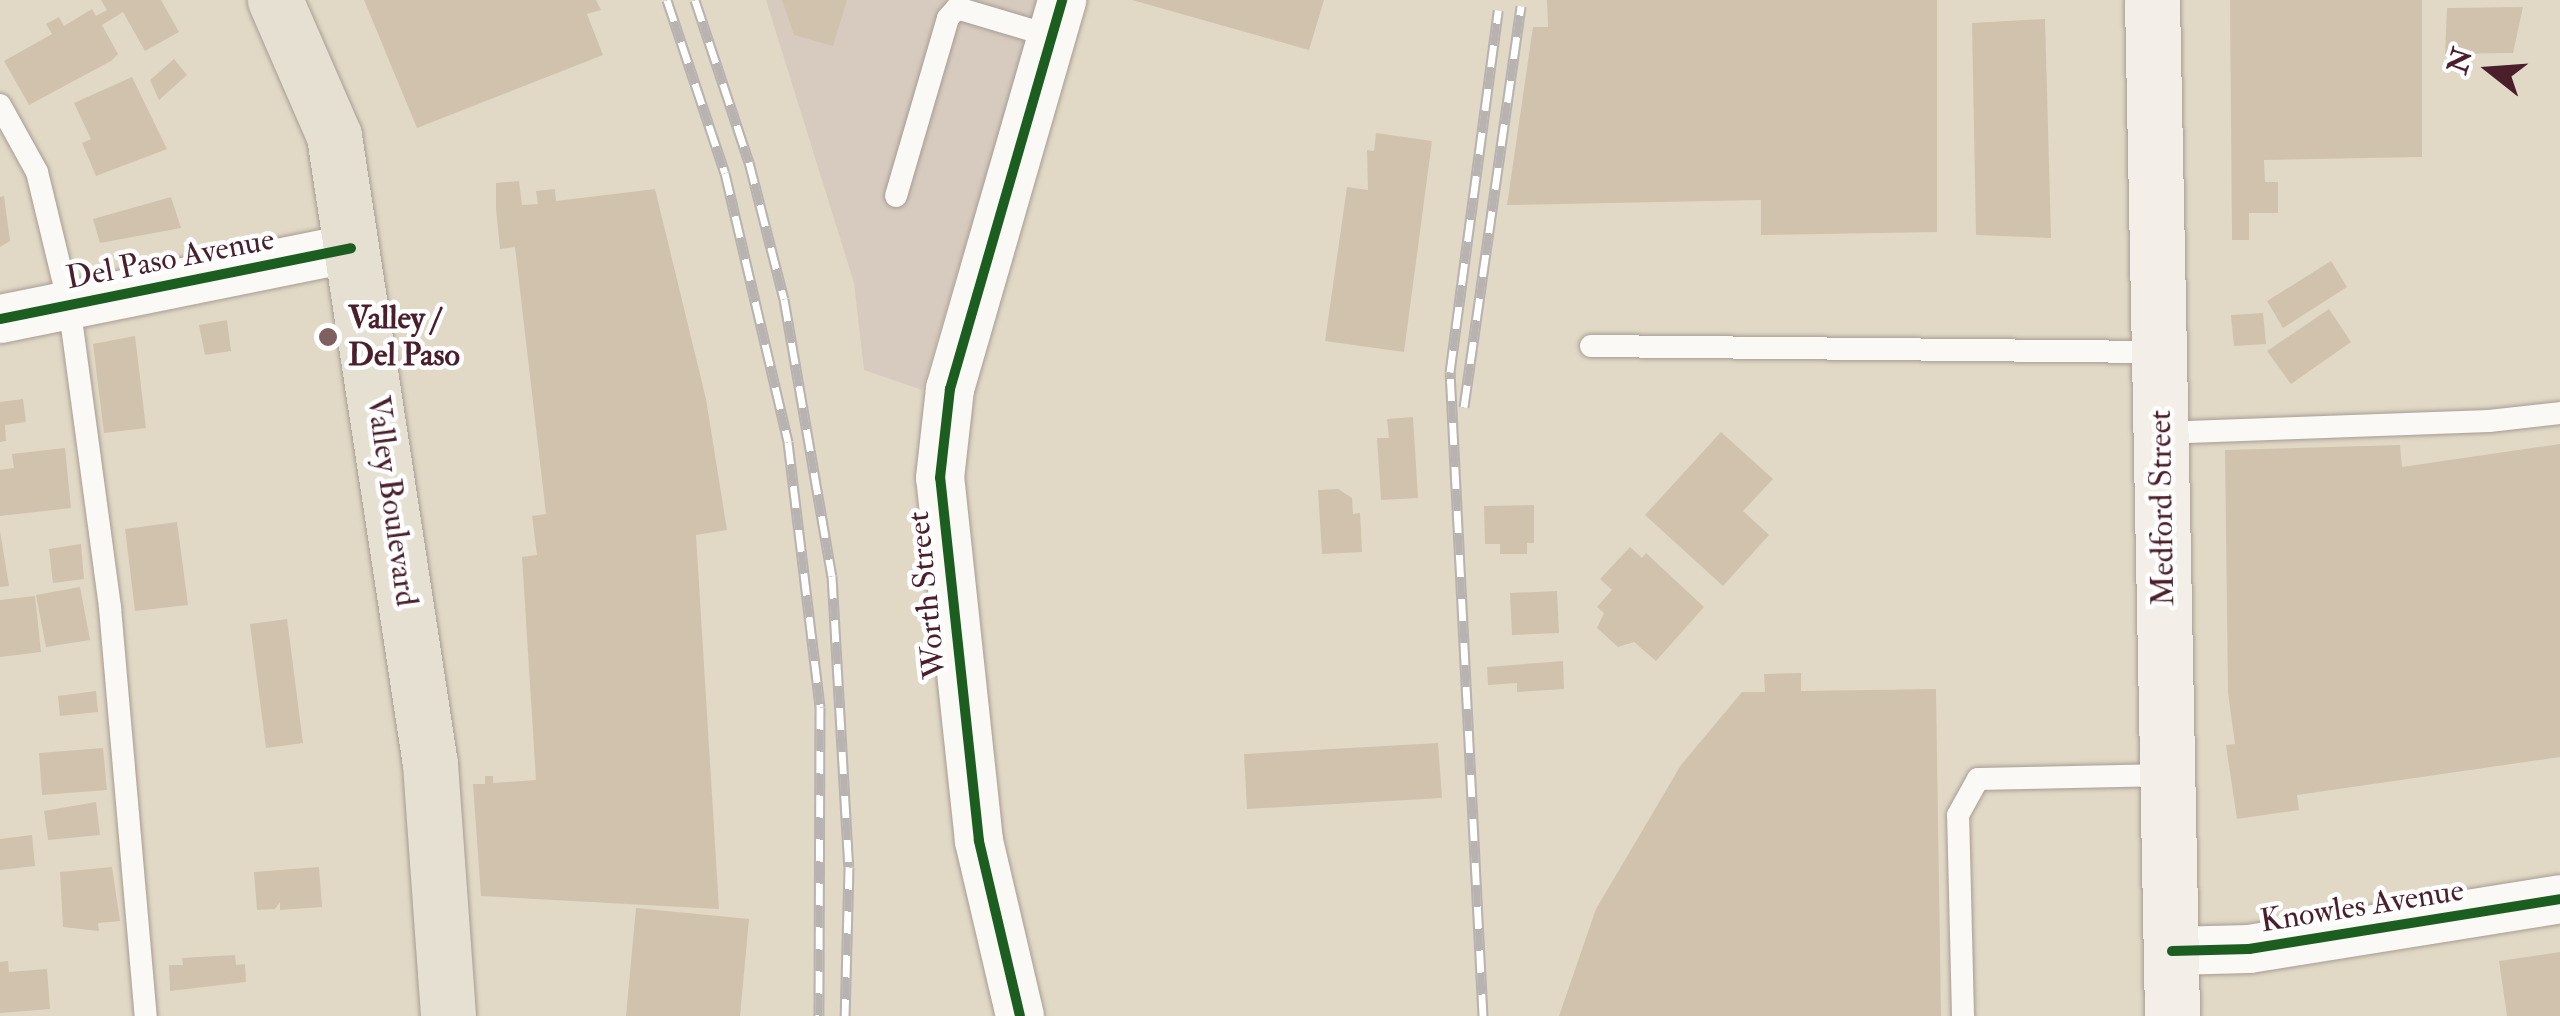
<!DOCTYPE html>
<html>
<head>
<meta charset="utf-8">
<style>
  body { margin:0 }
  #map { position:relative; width:2560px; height:1016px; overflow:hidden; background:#e1d9c6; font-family:"IM FELL Double Pica",serif }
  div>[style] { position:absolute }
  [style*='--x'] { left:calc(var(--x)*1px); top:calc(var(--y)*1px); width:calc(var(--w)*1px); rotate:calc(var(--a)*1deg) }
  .industrial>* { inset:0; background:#d7cbbf }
  .building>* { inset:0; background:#d1c2ae }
  .roads { filter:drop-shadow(0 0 2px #a79c93) drop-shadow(0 0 2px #a79c93) }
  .service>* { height:22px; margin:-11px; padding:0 11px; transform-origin:11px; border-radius:11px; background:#faf9f6 }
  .minor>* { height:48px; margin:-24px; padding:0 24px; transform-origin:24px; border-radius:24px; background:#faf9f6 }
  .secondary>* { height:55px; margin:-27.5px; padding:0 27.5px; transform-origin:27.5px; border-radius:27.5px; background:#f3efe8 }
  .primary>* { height:55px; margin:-27.5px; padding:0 27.5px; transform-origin:27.5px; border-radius:27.5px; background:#e6e0d3 }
  .rail>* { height:11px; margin-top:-5.5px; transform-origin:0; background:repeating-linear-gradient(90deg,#fff 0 22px,#b8b2b1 0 44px); box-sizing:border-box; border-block:2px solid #b8b2b1 }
  .cycleway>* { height:10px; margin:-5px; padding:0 5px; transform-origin:5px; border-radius:5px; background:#1b5e20 }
  .dots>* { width:28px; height:28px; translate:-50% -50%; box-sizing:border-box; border:5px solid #fff; border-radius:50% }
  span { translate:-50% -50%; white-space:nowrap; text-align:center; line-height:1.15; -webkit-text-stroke:9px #fff; paint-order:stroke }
  .street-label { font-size:32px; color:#4a1f2b }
  .poi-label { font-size:32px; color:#4a1f2b; font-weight:700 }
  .left { translate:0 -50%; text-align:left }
  .north { position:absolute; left:2440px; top:20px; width:100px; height:100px; -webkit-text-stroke:8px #fff; paint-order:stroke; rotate:287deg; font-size:28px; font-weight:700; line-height:40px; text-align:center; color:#4a1f2b }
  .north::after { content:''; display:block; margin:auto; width:35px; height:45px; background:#4a1f2b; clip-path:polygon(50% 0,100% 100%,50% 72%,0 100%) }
</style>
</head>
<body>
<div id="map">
  <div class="industrial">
    <div style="clip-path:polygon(766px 0,1039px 0,922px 390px,864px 370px,854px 283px)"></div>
  </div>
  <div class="building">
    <div style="clip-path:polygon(101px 0,161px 0,179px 32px,145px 51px,123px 12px,102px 25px,118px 54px,111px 61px,29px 105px,4px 61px,52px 34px,46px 24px,59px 17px,64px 26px,92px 9px,96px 16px,107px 10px)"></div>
    <div style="clip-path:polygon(364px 0,596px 0,601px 10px,587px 14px,603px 55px,417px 128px)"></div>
    <div style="clip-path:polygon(782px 0,847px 0,833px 46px,794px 35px)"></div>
    <div style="clip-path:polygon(1132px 0,1324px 0,1309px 50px)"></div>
    <div style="clip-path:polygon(1547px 0,1937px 0,1937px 232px,1761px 235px,1761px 200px,1507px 205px,1533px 27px,1548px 27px)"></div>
    <div style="clip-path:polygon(2230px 0,2422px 0,2422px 157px,2264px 160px,2265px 182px,2278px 182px,2278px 213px,2249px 213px,2249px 240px,2232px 240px)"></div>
    <div style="clip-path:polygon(2523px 7px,2513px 53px,2445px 54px,2447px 8px)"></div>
    <div style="clip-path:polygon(2045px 19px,2051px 238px,1976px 235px,1972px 23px)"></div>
    <div style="clip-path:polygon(174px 59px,187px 75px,159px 100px,150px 80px)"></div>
    <div style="clip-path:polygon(132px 77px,167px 149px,96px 176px,82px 143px,91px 139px,74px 103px)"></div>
    <div style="clip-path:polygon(1376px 133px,1432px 141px,1404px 352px,1325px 341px,1347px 187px,1368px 190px,1367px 150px,1374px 151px)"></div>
    <div style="clip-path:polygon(519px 181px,522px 205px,538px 204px,536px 191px,555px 189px,556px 201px,655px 189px,706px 399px,727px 530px,696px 535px,719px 909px,481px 896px,473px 784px,485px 784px,485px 776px,493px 776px,493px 783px,536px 780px,522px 557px,537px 555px,532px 516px,546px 514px,515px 247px,500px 249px,496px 209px,496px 183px)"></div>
    <div style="clip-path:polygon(4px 196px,10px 241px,0 247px,0 197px)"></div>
    <div style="clip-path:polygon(171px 197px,181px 228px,100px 243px,93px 219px)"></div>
    <div style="clip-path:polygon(2331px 261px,2347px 287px,2283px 328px,2267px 301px)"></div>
    <div style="clip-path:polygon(2329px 309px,2351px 342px,2291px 384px,2267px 351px)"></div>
    <div style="clip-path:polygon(2263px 313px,2266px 344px,2234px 346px,2231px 315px)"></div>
    <div style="clip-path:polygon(227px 320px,231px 351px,205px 355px,199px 325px)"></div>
    <div style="clip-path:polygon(135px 336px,146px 428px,104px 433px,93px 344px)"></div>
    <div style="clip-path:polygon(23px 399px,26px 422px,5px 425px,6px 441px,0 442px,0 402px)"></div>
    <div style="clip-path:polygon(1413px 417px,1418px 498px,1381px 500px,1377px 438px,1389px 438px,1387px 419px)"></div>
    <div style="clip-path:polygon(1721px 432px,1773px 479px,1743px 511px,1769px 535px,1723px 586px,1645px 515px)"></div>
    <div style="clip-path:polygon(2560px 444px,2560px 757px,2297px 795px,2299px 810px,2237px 819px,2226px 745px,2235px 744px,2228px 693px,2225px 450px,2400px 445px,2402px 467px)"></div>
    <div style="clip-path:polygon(65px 448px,71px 508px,0 516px,0 470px,14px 468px,12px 454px)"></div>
    <div style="clip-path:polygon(1338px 489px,1352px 498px,1353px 514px,1360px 513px,1362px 552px,1322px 554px,1318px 490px)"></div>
    <div style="clip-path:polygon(1534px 505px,1534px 543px,1527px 543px,1527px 554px,1500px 554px,1500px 544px,1485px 544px,1484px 506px)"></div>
    <div style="clip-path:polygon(177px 522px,188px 605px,135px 611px,125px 529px)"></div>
    <div style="clip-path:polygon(0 531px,9px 586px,0 587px)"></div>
    <div style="clip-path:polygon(81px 544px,84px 579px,53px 583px,49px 549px)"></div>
    <div style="clip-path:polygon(1630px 547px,1642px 558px,1646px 553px,1704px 607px,1656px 661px,1634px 642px,1618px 647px,1597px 628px,1604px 613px,1597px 607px,1612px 590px,1600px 579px)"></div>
    <div style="clip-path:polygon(80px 587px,90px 640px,46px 647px,36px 595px)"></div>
    <div style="clip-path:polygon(1557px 591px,1559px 633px,1512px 635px,1510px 593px)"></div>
    <div style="clip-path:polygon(35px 596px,41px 652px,0 657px,0 600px)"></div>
    <div style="clip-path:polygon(287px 619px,303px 743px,266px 748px,250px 624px)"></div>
    <div style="clip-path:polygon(1563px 661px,1564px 689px,1517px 692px,1517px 683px,1488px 685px,1487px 667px)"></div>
    <div style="clip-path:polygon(1801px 673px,1801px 691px,1936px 689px,1941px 1016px,1559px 1016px,1596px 909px,1681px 765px,1742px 692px,1765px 692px,1764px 674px)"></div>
    <div style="clip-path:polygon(96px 691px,98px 712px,60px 716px,58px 696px)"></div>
    <div style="clip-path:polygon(1438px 743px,1442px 798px,1247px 809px,1244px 754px)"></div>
    <div style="clip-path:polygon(103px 748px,107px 790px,42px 795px,39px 753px)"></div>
    <div style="clip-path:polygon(96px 802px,100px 835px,48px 840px,44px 811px)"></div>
    <div style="clip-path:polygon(32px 835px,35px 866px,0 870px,0 839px)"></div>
    <div style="clip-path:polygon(112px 867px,120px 921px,98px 923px,99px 931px,63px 927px,60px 872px)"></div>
    <div style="clip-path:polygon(319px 867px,322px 907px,280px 910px,280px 902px,275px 909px,257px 910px,254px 872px)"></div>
    <div style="clip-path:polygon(636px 908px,749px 919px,740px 1016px,626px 1016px)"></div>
    <div style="clip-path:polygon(2560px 952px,2560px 1016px,2507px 1016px,2499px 961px)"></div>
    <div style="clip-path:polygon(235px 955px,236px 965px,245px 964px,246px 982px,170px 991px,169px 965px,183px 965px,182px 958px)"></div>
    <div style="clip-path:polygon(8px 961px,9px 972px,47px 969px,50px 1009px,0 1013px,0 962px)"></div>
  </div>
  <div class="roads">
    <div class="service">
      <div style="--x:0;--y:105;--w:77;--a:61.1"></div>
      <div style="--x:37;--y:172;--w:136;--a:76.4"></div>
      <div style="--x:69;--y:304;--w:307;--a:82.3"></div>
      <div style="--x:110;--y:608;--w:410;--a:85"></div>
      <div style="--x:896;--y:196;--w:185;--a:-73.7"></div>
      <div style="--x:948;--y:18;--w:13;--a:-48"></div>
      <div style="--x:957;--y:8;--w:98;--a:16.6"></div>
      <div style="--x:1591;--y:346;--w:568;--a:0.61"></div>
      <div style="--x:2160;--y:433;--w:329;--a:-2.1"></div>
      <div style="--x:2489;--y:421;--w:71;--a:-6.4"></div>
      <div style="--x:1963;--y:1016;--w:201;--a:-91.4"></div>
      <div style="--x:1958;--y:815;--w:41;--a:-60.9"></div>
      <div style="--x:1978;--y:779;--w:190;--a:-1.2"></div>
    </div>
    <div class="minor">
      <div style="--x:0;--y:319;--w:358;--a:-11.4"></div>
      <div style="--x:2172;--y:951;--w:77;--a:-1.5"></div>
      <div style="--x:2249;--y:949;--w:315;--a:-9.1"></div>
      <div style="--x:1020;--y:1016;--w:180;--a:-103.2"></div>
      <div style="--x:979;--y:841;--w:365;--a:-96.1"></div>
      <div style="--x:940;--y:478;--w:90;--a:-83.6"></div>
      <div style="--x:950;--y:389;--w:405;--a:-73.9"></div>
    </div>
    <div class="secondary">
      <div style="--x:2152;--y:0;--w:1016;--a:88.87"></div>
    </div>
    <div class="primary">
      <div style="--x:275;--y:0;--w:148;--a:66.5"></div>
      <div style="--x:334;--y:136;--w:635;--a:81.31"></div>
      <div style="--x:430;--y:764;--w:253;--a:85.9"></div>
    </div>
  </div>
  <div class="rail">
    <div style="--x:667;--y:0;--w:182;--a:71.5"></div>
    <div style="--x:725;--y:173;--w:276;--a:76.8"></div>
    <div style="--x:788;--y:442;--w:267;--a:83.1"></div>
    <div style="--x:820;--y:707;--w:309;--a:90.2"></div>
    <div style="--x:695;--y:0;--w:171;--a:71.6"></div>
    <div style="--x:749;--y:162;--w:141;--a:75.7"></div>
    <div style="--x:784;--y:299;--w:281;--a:80.2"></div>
    <div style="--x:832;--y:576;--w:291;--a:86.7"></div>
    <div style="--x:849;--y:867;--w:149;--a:91.5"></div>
    <div style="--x:1464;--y:407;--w:405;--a:-81.9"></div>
    <div style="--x:1483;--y:1016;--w:645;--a:-92.93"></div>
    <div style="--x:1450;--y:372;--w:365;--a:-82.4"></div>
  </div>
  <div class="cycleway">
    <div style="--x:0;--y:319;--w:358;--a:-11.4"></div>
    <div style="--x:2172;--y:951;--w:77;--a:-1.5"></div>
    <div style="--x:2249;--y:949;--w:315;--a:-9.1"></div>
    <div style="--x:1020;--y:1016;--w:180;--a:-103.2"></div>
    <div style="--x:979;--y:841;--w:365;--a:-96.1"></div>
    <div style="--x:940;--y:478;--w:90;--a:-83.6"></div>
    <div style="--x:950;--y:389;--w:405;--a:-73.9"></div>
  </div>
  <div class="dots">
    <div style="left:328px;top:337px;background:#7f6061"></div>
  </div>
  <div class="street-label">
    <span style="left:170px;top:259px;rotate:-11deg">Del Paso Avenue</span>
    <span style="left:392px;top:501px;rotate:82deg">Valley Boulevard</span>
    <span style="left:2162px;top:508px;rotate:-91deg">Medford Street</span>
    <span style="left:927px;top:595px;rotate:-96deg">Worth Street</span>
    <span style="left:2362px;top:906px;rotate:-9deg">Knowles Avenue</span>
  </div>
  <div class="poi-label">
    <span class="left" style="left:348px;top:337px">Valley /<br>Del Paso</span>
  </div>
  <div class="north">N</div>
</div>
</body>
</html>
